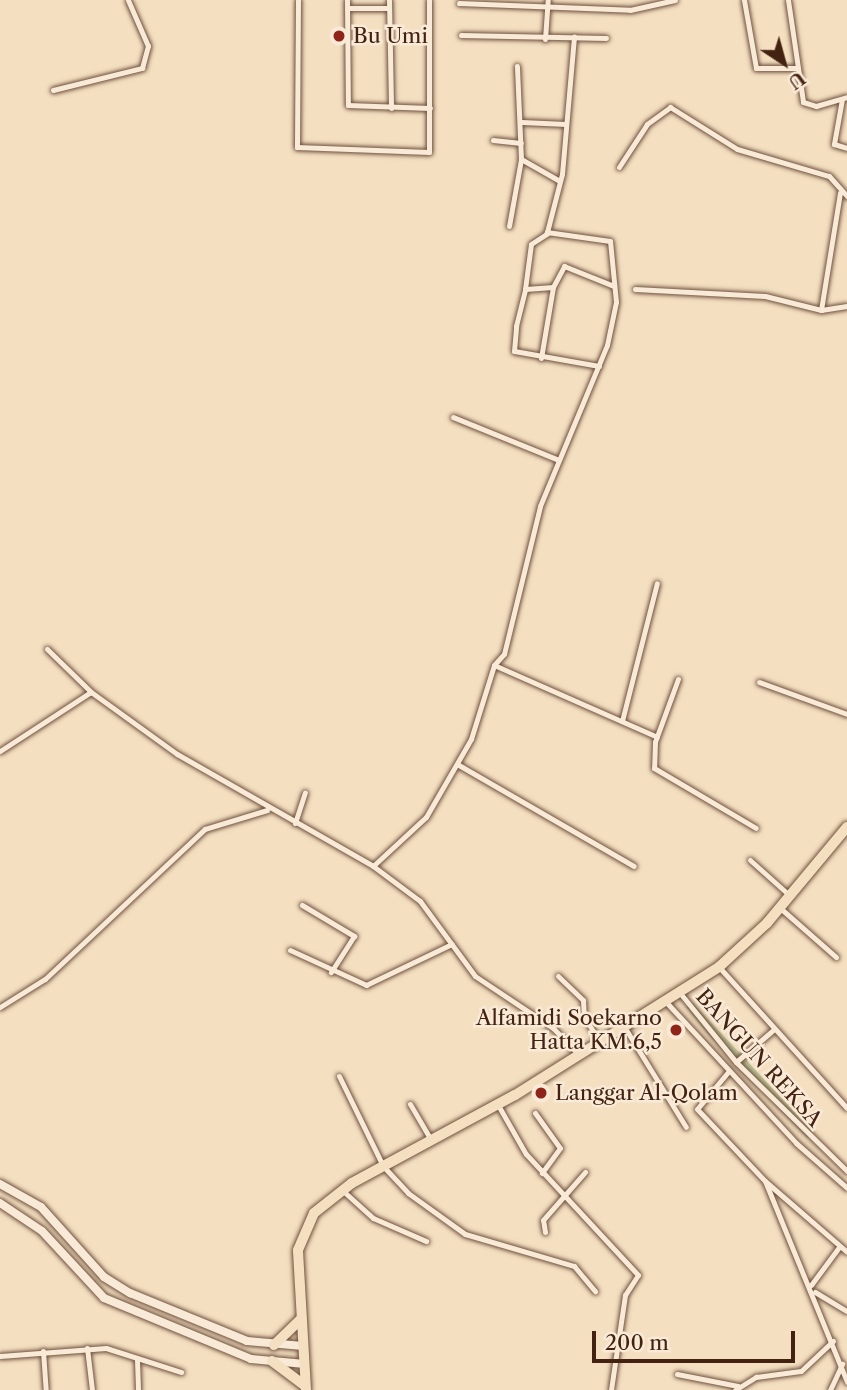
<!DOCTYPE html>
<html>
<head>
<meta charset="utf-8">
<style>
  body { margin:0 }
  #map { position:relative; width:847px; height:1390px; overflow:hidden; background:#f4dfc1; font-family:"Libre Caslon Text",serif }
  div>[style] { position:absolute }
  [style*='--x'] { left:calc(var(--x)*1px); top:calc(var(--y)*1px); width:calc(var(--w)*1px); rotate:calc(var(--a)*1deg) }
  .green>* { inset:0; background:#bac294 }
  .roads { filter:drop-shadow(0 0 2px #6f513d) drop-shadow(0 0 2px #6f513d) }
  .street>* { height:5px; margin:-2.5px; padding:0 2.5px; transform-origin:2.5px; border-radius:2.5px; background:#f8ead7 }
  .secondary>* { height:8px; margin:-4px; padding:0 4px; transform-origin:4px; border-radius:4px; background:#f8ead7 }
  .highway>* { height:10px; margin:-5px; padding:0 5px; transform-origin:5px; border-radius:5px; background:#f4dfc1 }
  .dots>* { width:19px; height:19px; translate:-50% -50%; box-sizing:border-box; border:4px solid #f8ead7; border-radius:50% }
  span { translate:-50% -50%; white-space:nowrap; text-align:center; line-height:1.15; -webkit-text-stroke:5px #f8ead7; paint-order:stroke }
  .poi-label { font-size:21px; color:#432211 }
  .left { translate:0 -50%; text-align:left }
  .right { translate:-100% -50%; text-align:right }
  .street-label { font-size:21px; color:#432211 }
  .north { position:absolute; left:749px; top:28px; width:70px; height:70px; -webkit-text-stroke:5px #f8ead7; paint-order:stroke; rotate:144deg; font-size:19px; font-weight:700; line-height:28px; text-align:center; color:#432211 }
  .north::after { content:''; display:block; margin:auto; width:24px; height:32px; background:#432211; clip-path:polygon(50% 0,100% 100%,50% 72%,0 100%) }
  .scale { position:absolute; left:592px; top:1331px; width:203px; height:32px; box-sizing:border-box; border:4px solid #432211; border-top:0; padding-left:9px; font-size:21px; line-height:24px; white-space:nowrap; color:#432211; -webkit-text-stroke:5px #f8ead7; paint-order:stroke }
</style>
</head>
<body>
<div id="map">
  <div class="green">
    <div style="clip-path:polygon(693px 1003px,813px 1132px,807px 1138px,708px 1034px,686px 1007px)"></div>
  </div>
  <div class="roads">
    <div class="street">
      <div style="--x:298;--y:0;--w:147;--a:90.4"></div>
      <div style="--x:297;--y:147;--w:132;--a:2.2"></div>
      <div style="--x:429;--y:152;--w:152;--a:-90"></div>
      <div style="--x:347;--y:0;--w:105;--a:89.5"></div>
      <div style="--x:348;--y:105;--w:82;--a:2.1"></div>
      <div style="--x:389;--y:0;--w:108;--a:88.9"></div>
      <div style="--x:744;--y:0;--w:69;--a:80"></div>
      <div style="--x:756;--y:68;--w:42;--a:0"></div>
      <div style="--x:788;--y:0;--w:103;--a:81.6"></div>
      <div style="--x:803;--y:102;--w:14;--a:17"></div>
      <div style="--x:816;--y:106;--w:32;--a:-16"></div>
      <div style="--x:459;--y:3;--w:171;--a:2.3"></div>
      <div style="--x:630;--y:10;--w:46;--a:-12.5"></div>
      <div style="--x:347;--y:8;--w:42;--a:0"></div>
      <div style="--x:461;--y:35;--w:145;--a:1.2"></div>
      <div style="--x:545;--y:39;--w:39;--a:-86"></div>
      <div style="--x:53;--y:90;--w:92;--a:-13.9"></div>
      <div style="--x:142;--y:68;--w:23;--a:-75"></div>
      <div style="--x:148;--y:46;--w:50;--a:-113.5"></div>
      <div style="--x:842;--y:99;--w:46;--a:100.1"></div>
      <div style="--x:834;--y:144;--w:14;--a:17"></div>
      <div style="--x:522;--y:122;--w:44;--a:2.6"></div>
      <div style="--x:493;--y:140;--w:28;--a:6"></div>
      <div style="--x:521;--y:159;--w:43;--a:29.6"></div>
      <div style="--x:619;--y:167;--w:51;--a:-56.9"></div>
      <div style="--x:647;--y:124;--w:29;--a:-36"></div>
      <div style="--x:670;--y:107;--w:79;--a:32.1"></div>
      <div style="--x:737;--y:149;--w:96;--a:16.4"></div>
      <div style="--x:829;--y:176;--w:27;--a:48"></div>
      <div style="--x:509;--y:226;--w:68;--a:-79.8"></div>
      <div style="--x:521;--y:159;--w:93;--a:-92.5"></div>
      <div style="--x:525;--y:289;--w:45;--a:-82.4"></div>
      <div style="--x:531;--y:244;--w:20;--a:-33"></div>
      <div style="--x:635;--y:289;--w:130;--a:3.1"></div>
      <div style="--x:765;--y:296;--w:58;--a:14"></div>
      <div style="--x:821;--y:310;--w:26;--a:-9"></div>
      <div style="--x:821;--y:310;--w:119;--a:-80.8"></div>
      <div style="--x:541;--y:358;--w:72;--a:-80.4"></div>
      <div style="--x:599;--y:366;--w:86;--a:-170"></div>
      <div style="--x:514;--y:351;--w:25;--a:-85"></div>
      <div style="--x:516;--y:326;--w:38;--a:-76"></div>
      <div style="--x:525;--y:289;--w:28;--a:-4"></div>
      <div style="--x:553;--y:287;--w:24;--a:-62"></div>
      <div style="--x:564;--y:266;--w:54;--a:21.8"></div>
      <div style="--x:453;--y:417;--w:114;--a:22.1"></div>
      <div style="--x:47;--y:649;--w:62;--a:44.3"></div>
      <div style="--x:91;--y:692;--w:106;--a:35.8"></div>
      <div style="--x:177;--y:754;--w:226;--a:29.7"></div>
      <div style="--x:373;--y:866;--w:59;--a:36.7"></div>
      <div style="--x:420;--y:901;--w:93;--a:53.7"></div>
      <div style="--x:475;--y:976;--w:94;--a:33.7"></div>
      <div style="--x:553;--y:1028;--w:37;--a:46"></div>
      <div style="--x:494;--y:665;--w:178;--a:23.8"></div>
      <div style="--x:678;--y:679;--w:67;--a:110.1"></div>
      <div style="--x:655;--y:742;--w:26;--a:92"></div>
      <div style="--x:654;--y:768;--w:118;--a:30.5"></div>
      <div style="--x:759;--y:682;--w:94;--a:20"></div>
      <div style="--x:622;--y:721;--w:142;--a:-75.8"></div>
      <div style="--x:0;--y:751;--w:108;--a:-33"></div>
      <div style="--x:457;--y:764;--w:204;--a:30"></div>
      <div style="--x:295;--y:823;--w:32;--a:-72"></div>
      <div style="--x:750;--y:860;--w:51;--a:41.8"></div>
      <div style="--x:373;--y:866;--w:72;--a:-42.8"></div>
      <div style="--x:426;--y:817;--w:90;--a:-60"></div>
      <div style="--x:471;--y:739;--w:77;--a:-72.7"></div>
      <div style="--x:494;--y:665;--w:15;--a:-48"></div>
      <div style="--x:504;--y:654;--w:152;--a:-76.3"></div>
      <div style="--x:540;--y:506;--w:174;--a:-67.4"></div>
      <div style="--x:607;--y:345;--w:44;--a:-78.2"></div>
      <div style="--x:616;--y:302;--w:61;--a:-95.6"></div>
      <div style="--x:610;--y:241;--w:64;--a:-171.9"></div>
      <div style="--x:547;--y:232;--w:60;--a:-75.5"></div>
      <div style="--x:562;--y:174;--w:138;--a:-85"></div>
      <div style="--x:302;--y:905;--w:61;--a:30.8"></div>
      <div style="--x:354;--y:936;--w:43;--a:122.6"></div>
      <div style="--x:779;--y:907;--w:76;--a:41.3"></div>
      <div style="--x:290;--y:950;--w:84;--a:24.7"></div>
      <div style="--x:366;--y:985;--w:95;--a:-25.5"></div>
      <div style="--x:719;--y:967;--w:190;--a:47.8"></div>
      <div style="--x:558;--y:976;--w:35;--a:44"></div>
      <div style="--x:583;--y:1000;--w:17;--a:87"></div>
      <div style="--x:584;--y:1017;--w:31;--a:57"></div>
      <div style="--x:680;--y:993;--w:89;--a:50.9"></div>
      <div style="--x:736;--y:1062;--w:156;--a:44.5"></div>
      <div style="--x:667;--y:1003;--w:190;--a:47.3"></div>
      <div style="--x:796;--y:1143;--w:68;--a:41.4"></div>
      <div style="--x:0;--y:1007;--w:53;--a:-31.9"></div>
      <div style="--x:45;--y:979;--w:219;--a:-43.2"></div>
      <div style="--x:205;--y:829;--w:65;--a:-17"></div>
      <div style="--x:625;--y:1028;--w:116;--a:58.4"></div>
      <div style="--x:736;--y:1062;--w:48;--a:-40.7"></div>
      <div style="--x:728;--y:1072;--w:48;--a:130"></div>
      <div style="--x:697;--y:1109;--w:99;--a:46.6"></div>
      <div style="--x:765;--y:1181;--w:108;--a:40.9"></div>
      <div style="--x:339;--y:1076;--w:100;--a:63.9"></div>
      <div style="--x:383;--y:1166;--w:37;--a:47"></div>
      <div style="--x:408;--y:1193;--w:70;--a:35.7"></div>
      <div style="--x:465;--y:1234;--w:114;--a:16.4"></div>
      <div style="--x:574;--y:1266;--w:33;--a:50"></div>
      <div style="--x:410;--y:1104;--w:42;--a:59.7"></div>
      <div style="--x:498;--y:1105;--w:56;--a:60.3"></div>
      <div style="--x:526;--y:1154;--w:165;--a:47.2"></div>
      <div style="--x:638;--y:1275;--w:24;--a:123"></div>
      <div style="--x:625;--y:1295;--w:96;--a:98.4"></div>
      <div style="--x:535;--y:1113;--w:43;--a:54.5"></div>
      <div style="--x:560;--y:1148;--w:31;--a:126"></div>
      <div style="--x:765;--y:1181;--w:217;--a:67.8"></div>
      <div style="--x:342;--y:1190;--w:42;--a:42.1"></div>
      <div style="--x:373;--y:1218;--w:58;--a:23.5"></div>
      <div style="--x:545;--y:1232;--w:12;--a:-99"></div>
      <div style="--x:543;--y:1220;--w:64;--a:-48.8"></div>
      <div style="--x:811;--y:1285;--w:47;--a:-53.6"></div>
      <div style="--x:815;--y:1292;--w:37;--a:31"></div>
      <div style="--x:87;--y:1348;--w:42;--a:83.2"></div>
      <div style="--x:43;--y:1351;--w:39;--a:86"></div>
      <div style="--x:0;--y:1356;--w:106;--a:-4.3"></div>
      <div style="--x:106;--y:1348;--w:79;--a:17.7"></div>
      <div style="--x:137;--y:1360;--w:30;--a:88"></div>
      <div style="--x:677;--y:1374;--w:62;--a:11.1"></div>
      <div style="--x:735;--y:1390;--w:25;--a:-32"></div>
      <div style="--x:756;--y:1377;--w:45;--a:-7.6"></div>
      <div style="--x:801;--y:1371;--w:44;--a:-43.2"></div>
      <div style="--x:830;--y:1390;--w:29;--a:-65"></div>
    </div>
    <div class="secondary">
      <div style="--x:0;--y:1184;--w:47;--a:29.3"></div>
      <div style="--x:41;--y:1207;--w:94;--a:48"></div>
      <div style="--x:104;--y:1277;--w:31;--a:32"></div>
      <div style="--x:130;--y:1293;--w:126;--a:22.3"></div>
      <div style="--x:247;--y:1341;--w:56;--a:5.1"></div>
      <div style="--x:0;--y:1203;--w:50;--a:33.7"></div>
      <div style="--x:42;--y:1231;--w:91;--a:47.2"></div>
      <div style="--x:104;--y:1298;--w:159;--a:22.5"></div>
      <div style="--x:251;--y:1359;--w:54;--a:5.3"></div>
    </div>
    <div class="highway">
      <div style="--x:274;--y:1345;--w:37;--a:-44"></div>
      <div style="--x:272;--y:1361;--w:40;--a:37"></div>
      <div style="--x:306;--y:1390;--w:140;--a:-93.3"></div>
      <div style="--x:298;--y:1250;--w:40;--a:-66.6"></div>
      <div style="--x:314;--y:1213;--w:48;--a:-38.3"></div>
      <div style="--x:352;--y:1183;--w:185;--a:-28.4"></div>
      <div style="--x:515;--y:1095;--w:241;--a:-32.1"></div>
      <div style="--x:719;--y:967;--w:65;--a:-42.5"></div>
      <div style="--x:767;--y:923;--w:125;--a:-50.2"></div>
    </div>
  </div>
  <div class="dots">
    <div style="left:339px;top:36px;background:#8f2418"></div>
    <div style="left:676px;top:1030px;background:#8f2418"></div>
    <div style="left:541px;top:1093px;background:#8f2418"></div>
  </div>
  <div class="poi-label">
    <span class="left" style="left:353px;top:36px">Bu Umi</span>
    <span class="right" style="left:662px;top:1030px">Alfamidi Soekarno<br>Hatta KM.6,5</span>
    <span class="left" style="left:555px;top:1093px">Langgar Al-Qolam</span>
  </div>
  <div class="street-label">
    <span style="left:759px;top:1058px;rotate:48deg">BANGUN REKSA</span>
  </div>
  <div class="north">U</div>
  <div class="scale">200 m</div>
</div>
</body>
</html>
